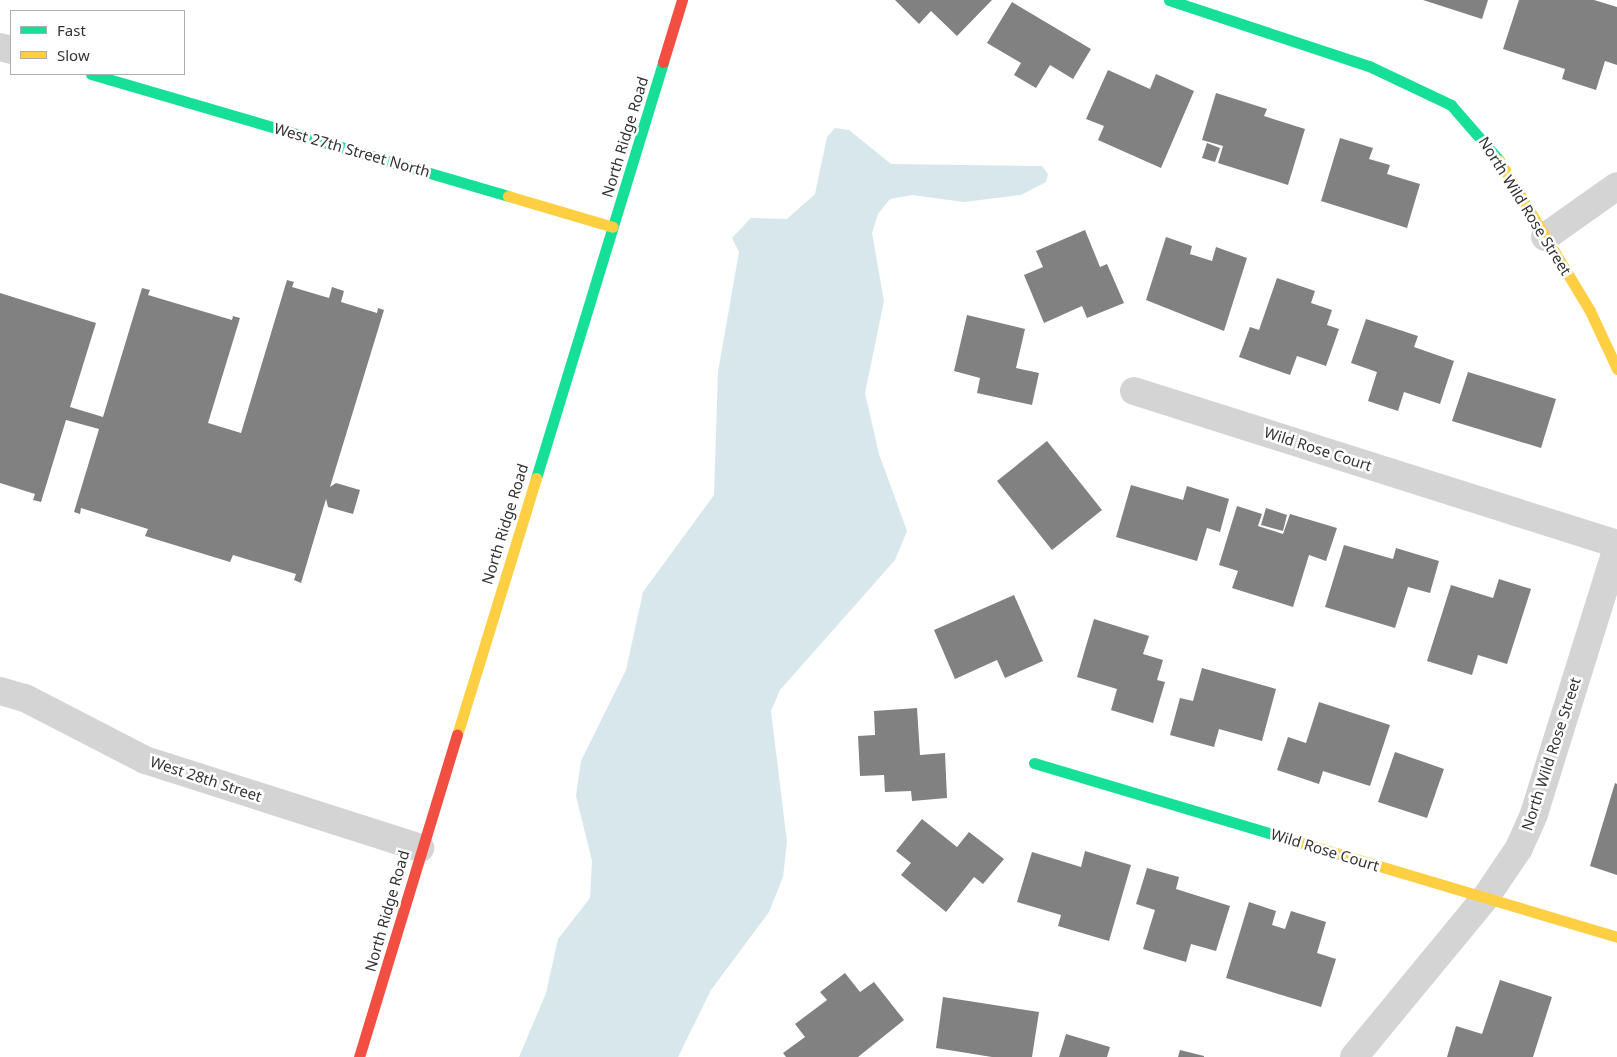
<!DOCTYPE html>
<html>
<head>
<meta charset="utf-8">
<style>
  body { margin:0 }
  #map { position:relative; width:1617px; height:1057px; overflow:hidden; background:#fff; font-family:"Noto Sans",sans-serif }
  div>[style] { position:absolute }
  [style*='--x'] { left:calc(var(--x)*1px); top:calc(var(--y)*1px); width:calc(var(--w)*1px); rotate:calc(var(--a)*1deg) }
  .water>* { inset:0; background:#d8e7eb }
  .building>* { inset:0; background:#818181 }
  .street>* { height:28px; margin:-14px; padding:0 14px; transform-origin:14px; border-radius:14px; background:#d4d4d4 }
  .fast>* { height:11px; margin:-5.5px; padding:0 5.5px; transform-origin:5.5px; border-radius:5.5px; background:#16e098 }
  .slow>* { height:11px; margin:-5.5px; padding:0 5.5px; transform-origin:5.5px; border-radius:5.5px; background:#ffcf43 }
  .jam>* { height:11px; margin:-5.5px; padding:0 5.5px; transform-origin:5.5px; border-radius:5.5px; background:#f24e42 }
  span { translate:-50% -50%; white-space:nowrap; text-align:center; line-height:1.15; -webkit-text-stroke:5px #fff; paint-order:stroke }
  .street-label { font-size:15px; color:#333 }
  .legend { position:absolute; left:10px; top:10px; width:175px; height:65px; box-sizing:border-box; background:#fff; border:1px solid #adadad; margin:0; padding:6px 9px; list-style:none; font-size:15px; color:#333 }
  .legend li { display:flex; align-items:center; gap:10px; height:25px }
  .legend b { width:25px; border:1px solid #adadad }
</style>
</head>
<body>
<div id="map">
  <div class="water">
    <div style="clip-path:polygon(835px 128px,849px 130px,891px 164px,1042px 166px,1048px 174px,1046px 182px,1021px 195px,964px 202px,912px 195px,890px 199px,878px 214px,872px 233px,884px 301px,865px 393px,879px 454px,907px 531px,895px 560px,780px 690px,771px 711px,787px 842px,783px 877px,769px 912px,711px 990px,678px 1057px,519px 1057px,546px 993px,558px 939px,590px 898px,592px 861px,576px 796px,581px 761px,626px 670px,643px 592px,714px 495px,718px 372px,739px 252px,732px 238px,751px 218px,787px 219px,815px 194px,827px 137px)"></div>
  </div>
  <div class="building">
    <div style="clip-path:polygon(895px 0,992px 0,957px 36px,931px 11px,919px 24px)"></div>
    <div style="clip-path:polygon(1423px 0,1488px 0,1482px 19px)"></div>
    <div style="clip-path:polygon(1519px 0,1594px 0,1617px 7px,1617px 65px,1605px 61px,1596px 90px,1562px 79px,1565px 69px,1503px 49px)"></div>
    <div style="clip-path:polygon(1012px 2px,1091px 49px,1073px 79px,1050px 65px,1036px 88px,1014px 75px,1021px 63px,987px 43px)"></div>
    <div style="clip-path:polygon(1108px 70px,1150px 89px,1156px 74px,1194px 91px,1161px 168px,1098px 140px,1104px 126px,1086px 119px)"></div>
    <div style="clip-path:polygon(1216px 93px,1267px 109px,1264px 116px,1305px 129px,1288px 185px,1218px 163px,1223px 146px,1202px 140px)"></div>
    <div style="clip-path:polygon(1340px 138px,1373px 148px,1369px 159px,1390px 165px,1387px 174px,1420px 184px,1407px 228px,1321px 201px)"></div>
    <div style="clip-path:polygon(1207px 143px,1220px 148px,1215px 162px,1202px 158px)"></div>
    <div style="clip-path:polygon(1085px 230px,1100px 267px,1107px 264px,1124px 303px,1087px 318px,1082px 306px,1044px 323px,1024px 275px,1043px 267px,1036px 251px)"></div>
    <div style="clip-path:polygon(1166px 237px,1192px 246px,1190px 254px,1212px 261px,1216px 247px,1247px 258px,1224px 331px,1146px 300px)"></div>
    <div style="clip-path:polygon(1277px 278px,1315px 291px,1311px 303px,1332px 310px,1327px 325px,1339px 329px,1326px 366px,1297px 356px,1290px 375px,1239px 357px,1250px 327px,1259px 330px)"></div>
    <div style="clip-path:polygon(287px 280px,294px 282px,292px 287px,329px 298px,332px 287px,344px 291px,341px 302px,377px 313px,378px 308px,384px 310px,330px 487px,336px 483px,360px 490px,353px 514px,328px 507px,326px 499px,301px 583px,294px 580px,296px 574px,233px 555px,230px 562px,145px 536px,148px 529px,81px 508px,80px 514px,74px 512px,99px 429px,66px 420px,41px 502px,33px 500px,35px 494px,0 483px,0 293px,96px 323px,70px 407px,103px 417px,142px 288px,150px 290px,148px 295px,232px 320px,233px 316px,240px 318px,208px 423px,241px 433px)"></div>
    <div style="clip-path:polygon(967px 315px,1025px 329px,1016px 368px,1039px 373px,1032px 405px,977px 393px,980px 378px,954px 371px)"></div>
    <div style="clip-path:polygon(1366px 319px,1418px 336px,1414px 347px,1454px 361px,1440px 404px,1404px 392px,1398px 411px,1368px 401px,1377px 372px,1351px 363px)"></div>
    <div style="clip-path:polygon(1468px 372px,1556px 399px,1541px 448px,1452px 421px)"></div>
    <div style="clip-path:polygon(1047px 441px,1102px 510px,1052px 550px,997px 481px)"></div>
    <div style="clip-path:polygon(1131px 485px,1183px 500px,1187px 486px,1229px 499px,1220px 532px,1207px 528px,1197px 561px,1116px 537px)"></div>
    <div style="clip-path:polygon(1237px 506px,1262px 514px,1258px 526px,1283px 534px,1290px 514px,1337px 528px,1326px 561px,1309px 555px,1293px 607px,1232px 588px,1238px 571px,1219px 565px)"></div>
    <div style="clip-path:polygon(1266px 508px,1287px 515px,1283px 531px,1261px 525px)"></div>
    <div style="clip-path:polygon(1344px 545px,1393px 559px,1396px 548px,1439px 561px,1430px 593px,1408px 587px,1395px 628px,1325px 607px)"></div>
    <div style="clip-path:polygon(1499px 579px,1531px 589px,1507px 664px,1478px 655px,1472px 675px,1427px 661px,1451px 585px,1493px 598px)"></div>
    <div style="clip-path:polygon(1014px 595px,1043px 661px,1005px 678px,997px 660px,955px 679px,934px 630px)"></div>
    <div style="clip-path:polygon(1094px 619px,1149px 636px,1143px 654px,1163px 660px,1157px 680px,1165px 682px,1153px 723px,1111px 710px,1117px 689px,1077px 677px)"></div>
    <div style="clip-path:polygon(1202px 668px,1276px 689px,1262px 741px,1219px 729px,1214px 747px,1170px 735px,1180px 698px,1193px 701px)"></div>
    <div style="clip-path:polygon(1319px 702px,1390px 725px,1370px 786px,1323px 771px,1319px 784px,1277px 770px,1288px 737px,1306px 743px)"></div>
    <div style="clip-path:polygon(917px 708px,920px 755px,945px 753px,947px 798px,912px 801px,911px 791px,885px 792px,884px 775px,860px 776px,858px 736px,875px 735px,874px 711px)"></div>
    <div style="clip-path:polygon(1395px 752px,1444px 769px,1427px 818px,1378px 802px)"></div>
    <div style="clip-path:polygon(1615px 783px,1617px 784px,1617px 875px,1590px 866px)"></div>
    <div style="clip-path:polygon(922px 819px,957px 847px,969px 832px,1004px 859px,983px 884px,974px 877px,946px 912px,901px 875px,911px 863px,896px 851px)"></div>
    <div style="clip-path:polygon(1085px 851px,1131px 865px,1109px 941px,1058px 926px,1061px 915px,1017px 902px,1032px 852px,1081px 867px)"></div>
    <div style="clip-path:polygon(1147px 868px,1179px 877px,1176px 889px,1230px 906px,1216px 951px,1191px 944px,1186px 962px,1143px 949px,1155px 910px,1136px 904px)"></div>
    <div style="clip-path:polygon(1249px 902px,1276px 911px,1272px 925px,1285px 929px,1291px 911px,1326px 922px,1317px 953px,1336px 959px,1321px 1007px,1226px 978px)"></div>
    <div style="clip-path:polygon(845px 973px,860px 992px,874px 982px,904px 1020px,858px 1057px,786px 1057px,783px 1053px,805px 1037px,795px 1024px,827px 1000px,820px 992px)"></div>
    <div style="clip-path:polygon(1500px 980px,1552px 997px,1533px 1057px,1447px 1057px,1456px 1026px,1482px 1034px)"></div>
    <div style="clip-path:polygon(943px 997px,1039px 1012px,1032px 1057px,992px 1057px,936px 1048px)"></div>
    <div style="clip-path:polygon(1066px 1034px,1110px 1047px,1107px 1057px,1059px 1057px)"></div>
    <div style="clip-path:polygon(1180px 1050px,1204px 1056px,1204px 1057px,1178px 1057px)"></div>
  </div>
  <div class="street">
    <div style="--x:0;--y:47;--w:11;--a:15"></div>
    <div style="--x:1545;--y:237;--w:88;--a:-35.3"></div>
    <div style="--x:1134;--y:391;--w:507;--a:17.58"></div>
    <div style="--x:0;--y:691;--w:26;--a:16"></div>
    <div style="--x:25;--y:698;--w:135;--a:27.3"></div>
    <div style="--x:145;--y:760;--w:289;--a:17.7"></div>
    <div style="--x:1354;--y:1057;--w:207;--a:-50.5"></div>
    <div style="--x:1486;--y:897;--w:59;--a:-56"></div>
    <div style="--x:1519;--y:848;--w:37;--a:-66"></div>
    <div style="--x:1534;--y:814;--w:279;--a:-72.7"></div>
  </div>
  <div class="fast">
    <div style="--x:1169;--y:0;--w:211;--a:18.3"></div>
    <div style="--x:1369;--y:66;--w:91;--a:25.4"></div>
    <div style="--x:1451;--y:105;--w:73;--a:48.9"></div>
    <div style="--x:91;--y:74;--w:434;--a:16.3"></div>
    <div style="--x:536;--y:478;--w:435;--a:-73"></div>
    <div style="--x:1034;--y:763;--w:269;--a:16.6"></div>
  </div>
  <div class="slow">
    <div style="--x:1499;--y:160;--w:176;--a:58.9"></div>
    <div style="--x:1590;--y:311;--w:64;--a:65"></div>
    <div style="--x:508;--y:196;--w:109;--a:16.4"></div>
    <div style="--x:457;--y:735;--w:269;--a:-72.9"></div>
    <div style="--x:1292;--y:840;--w:339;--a:16.6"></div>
  </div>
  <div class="jam">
    <div style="--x:663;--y:62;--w:65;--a:-73"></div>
    <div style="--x:359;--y:1057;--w:337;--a:-73.1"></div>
  </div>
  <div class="street-label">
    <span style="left:625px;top:137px;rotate:-73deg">North Ridge Road</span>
    <span style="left:352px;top:150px;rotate:16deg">West 27th Street North</span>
    <span style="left:1525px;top:206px;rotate:58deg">North Wild Rose Street</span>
    <span style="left:1318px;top:449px;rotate:18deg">Wild Rose Court</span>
    <span style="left:505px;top:524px;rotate:-73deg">North Ridge Road</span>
    <span style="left:1551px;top:754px;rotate:-72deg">North Wild Rose Street</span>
    <span style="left:206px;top:779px;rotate:18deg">West 28th Street</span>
    <span style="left:1325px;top:850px;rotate:17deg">Wild Rose Court</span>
    <span style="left:387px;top:911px;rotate:-74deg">North Ridge Road</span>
  </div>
  <ul class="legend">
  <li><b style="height:6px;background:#16e098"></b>Fast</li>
  <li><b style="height:6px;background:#ffcf43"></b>Slow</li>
  </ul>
</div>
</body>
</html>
